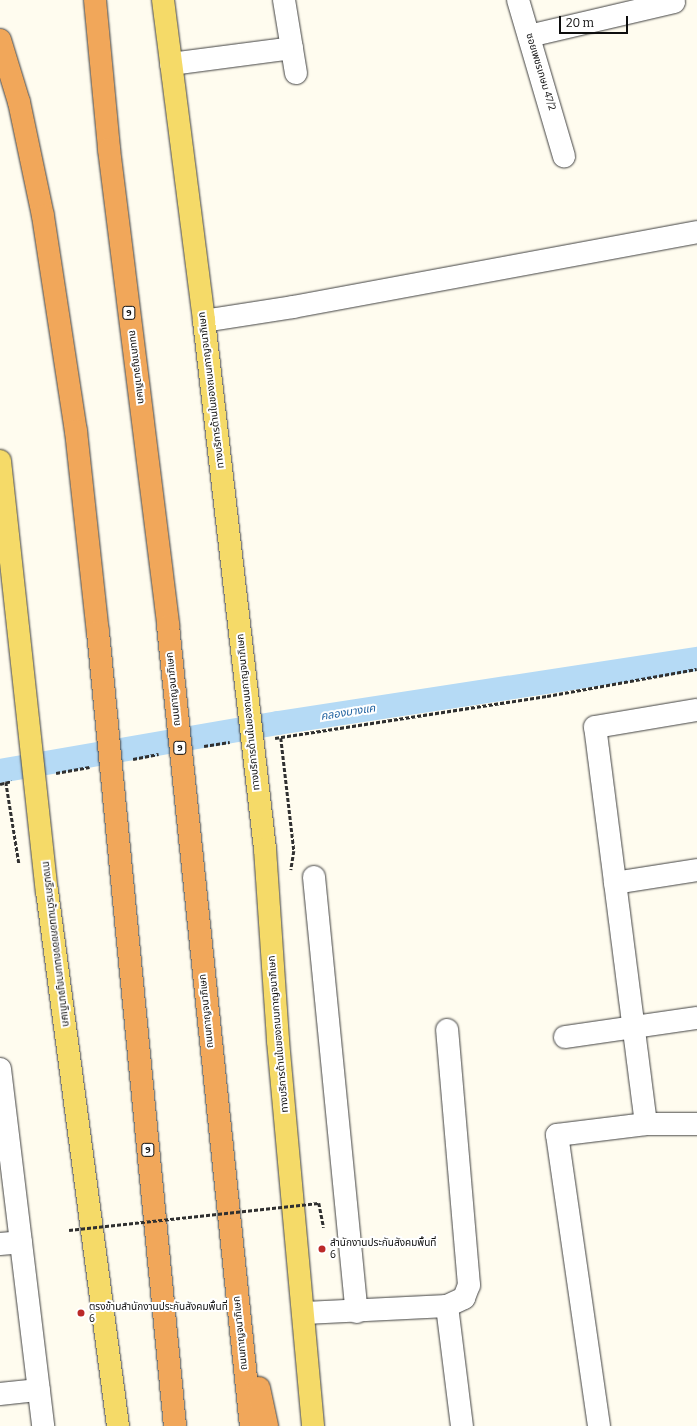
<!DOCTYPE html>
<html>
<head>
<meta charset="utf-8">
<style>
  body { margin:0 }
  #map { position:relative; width:697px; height:1426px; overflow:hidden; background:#fffcef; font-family:Bitter,"Noto Sans Thai",serif }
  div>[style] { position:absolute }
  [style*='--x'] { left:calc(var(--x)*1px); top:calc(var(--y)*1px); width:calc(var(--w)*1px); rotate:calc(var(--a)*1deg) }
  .canal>* { height:24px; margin:-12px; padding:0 12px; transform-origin:12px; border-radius:12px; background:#b5daf5 }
  .path>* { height:2.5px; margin-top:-1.25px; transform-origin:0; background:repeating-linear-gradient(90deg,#303030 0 4px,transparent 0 6px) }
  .roads { filter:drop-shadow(0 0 1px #414141) drop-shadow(0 0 1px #414141) }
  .minor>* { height:22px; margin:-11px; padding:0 11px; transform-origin:11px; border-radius:11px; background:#fff }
  .major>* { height:22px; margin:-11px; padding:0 11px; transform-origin:11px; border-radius:11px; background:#f5da68 }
  .highway>* { height:22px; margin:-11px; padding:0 11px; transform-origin:11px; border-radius:11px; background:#f1a75a }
  .path-bridge>* { height:2.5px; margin-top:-1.25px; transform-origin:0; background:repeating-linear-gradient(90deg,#303030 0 4px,transparent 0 6px) }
  .dots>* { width:11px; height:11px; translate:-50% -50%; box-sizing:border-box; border:2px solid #fff; border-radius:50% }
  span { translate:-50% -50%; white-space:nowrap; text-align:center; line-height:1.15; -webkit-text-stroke:4px #fff; paint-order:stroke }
  .shield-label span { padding:1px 3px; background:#fff; border:1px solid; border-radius:3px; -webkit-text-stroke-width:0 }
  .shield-label { font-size:9px; color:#0e0e0e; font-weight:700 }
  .street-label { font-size:10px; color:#0e0e0e }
  .poi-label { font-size:10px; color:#0e0e0e }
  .left { translate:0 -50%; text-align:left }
  .water-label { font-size:11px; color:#195d9d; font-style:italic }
  .scale { position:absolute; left:559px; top:16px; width:69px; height:18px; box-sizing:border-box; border:2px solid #0e0e0e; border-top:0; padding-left:5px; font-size:12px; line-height:14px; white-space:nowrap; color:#0e0e0e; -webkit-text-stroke:3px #fff; paint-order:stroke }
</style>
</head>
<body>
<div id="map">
  <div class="canal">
    <div style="--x:0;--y:771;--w:282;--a:-9.8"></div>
    <div style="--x:278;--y:723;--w:424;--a:-8.7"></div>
  </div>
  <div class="path">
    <div style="--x:275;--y:738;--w:275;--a:-8.8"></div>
    <div style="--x:547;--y:696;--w:152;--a:-10.2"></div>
    <div style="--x:281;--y:738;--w:114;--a:83.4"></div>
    <div style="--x:294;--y:851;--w:19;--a:99"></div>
    <div style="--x:204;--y:746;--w:26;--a:-9"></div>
    <div style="--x:133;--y:759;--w:26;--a:-11"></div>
    <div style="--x:56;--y:773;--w:34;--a:-10"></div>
    <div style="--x:6;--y:782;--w:82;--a:80.9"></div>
    <div style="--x:0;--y:784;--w:12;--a:-14"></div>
    <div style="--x:319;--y:1203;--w:25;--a:79"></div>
  </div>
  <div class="roads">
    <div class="minor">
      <div style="--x:284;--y:0;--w:74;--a:80.7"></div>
      <div style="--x:518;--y:0;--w:163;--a:73.6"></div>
      <div style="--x:529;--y:36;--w:149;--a:-13.2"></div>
      <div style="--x:171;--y:64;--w:122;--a:-7.5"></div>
      <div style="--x:204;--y:321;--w:90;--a:-8.9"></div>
      <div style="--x:293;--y:307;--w:411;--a:-10.5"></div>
      <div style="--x:314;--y:877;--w:437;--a:84.4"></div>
      <div style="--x:615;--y:883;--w:83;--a:-9"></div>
      <div style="--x:565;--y:1037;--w:133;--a:-8.2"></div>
      <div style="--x:0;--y:1069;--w:360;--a:83.1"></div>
      <div style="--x:646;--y:1124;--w:400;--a:-97.3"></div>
      <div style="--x:595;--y:727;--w:103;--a:-9.5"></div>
      <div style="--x:0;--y:1244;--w:21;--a:-5"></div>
      <div style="--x:447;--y:1306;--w:121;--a:82.9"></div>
      <div style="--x:305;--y:1313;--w:142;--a:-2.8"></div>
      <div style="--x:447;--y:1306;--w:19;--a:-25"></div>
      <div style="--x:464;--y:1298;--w:14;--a:-69"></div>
      <div style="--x:469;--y:1285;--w:256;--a:-94.9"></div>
      <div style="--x:0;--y:1394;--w:39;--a:-6"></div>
      <div style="--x:599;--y:1426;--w:294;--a:-98.2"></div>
      <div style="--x:557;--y:1135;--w:90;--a:-7"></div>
      <div style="--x:646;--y:1124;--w:51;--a:0"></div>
    </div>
    <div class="major">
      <div style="--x:163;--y:0;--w:324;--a:82.7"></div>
      <div style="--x:204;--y:321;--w:532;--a:83.41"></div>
      <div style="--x:265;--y:849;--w:192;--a:86.1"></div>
      <div style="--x:278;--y:1041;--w:387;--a:84.8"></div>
      <div style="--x:0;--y:461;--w:433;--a:83.8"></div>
      <div style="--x:47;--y:891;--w:540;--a:82.44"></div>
    </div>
    <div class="highway">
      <div style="--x:95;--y:0;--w:150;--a:84.6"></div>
      <div style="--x:109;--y:149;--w:481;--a:82.9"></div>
      <div style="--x:168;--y:626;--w:804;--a:84.08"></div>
      <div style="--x:0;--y:40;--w:65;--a:73"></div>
      <div style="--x:19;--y:102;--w:116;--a:78.1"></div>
      <div style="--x:43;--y:216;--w:218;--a:81.3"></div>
      <div style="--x:76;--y:431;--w:202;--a:83.8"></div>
      <div style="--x:98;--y:632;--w:798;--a:84.46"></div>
      <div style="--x:259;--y:1388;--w:39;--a:78"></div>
    </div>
  </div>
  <div class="path-bridge">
    <div style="--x:69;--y:1230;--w:251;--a:-6.2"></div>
  </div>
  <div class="dots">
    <div style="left:322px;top:1249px;background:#bb2928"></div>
    <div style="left:81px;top:1313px;background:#bb2928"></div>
  </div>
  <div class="shield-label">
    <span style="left:129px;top:313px">9</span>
    <span style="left:180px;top:748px">9</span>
    <span style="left:148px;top:1150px">9</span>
  </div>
  <div class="street-label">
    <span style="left:540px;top:72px;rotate:73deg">ซอยเพชรเกษม 47/2</span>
    <span style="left:136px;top:367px;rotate:83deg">ถนนกาญจนาภิเษก</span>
    <span style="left:212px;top:390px;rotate:-97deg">ทางบริการด้านในของถนนกาญจนาภิเษก</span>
    <span style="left:174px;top:689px;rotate:-96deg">ถนนกาญจนาภิเษก</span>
    <span style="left:249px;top:712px;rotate:-96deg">ทางบริการด้านในของถนนกาญจนาภิเษก</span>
    <span style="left:55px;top:944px;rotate:83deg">ทางบริการด้านนอกของถนนกาญจนาภิเษก</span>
    <span style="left:207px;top:1011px;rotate:-96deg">ถนนกาญจนาภิเษก</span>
    <span style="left:279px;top:1034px;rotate:-95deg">ทางบริการด้านในของถนนกาญจนาภิเษก</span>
    <span style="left:241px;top:1333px;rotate:-96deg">ถนนกาญจนาภิเษก</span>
  </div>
  <div class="poi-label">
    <span class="left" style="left:330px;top:1249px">สำนักงานประกันสังคมพื้นที่<br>6</span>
    <span class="left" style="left:89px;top:1313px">ตรงข้ามสำนักงานประกันสังคมพื้นที่<br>6</span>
  </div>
  <div class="water-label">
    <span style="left:348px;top:713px;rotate:-9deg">คลองบางแค</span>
  </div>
  <div class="scale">20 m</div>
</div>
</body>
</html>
